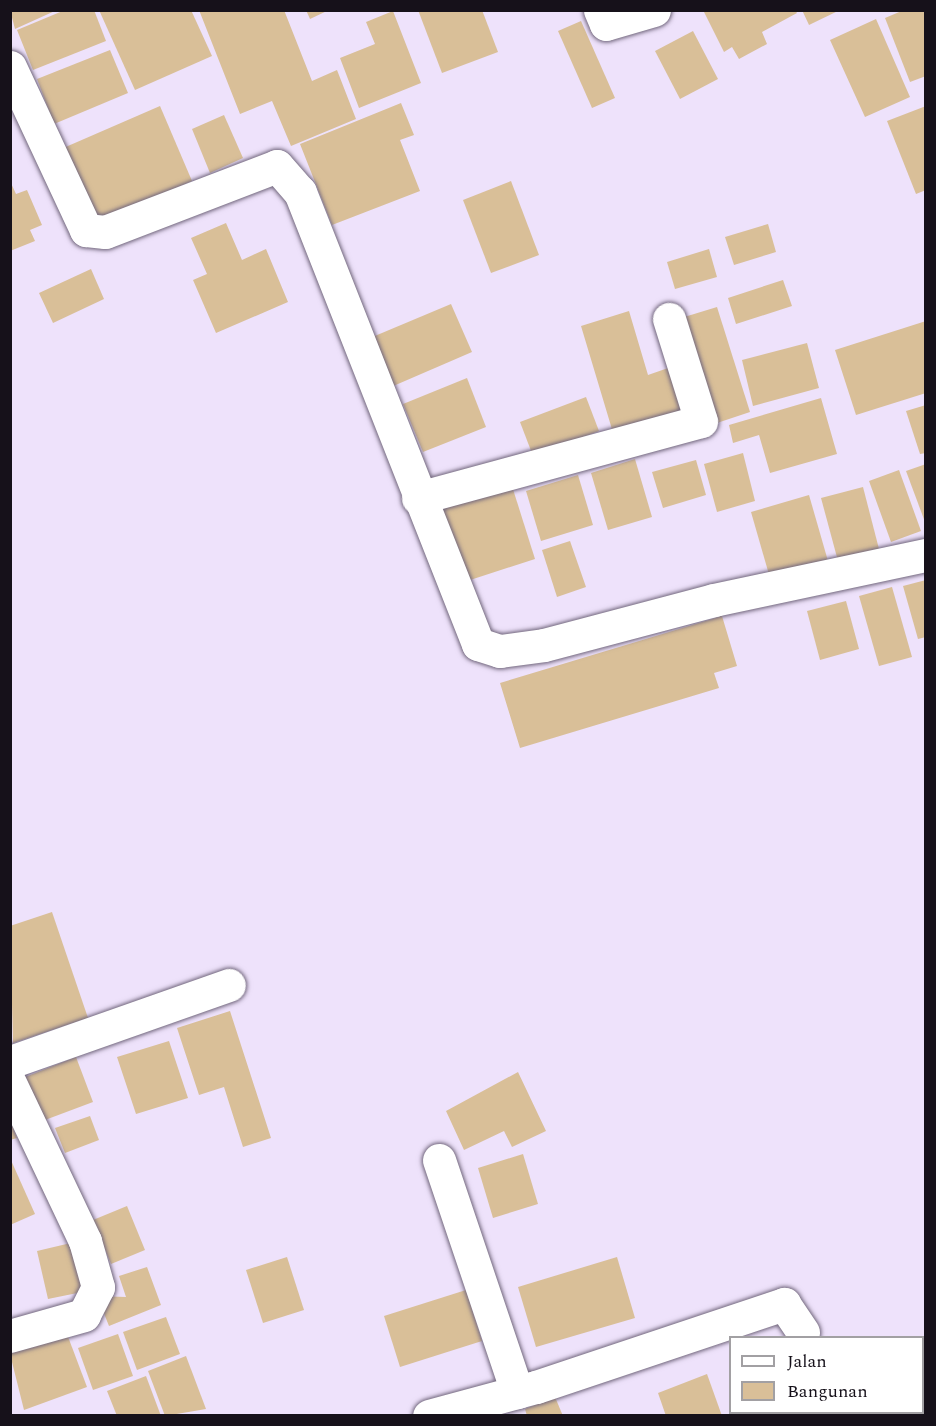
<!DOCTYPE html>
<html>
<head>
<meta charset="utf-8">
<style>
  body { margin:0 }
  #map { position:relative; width:936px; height:1426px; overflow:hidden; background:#eee2fb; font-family:Spectral,serif }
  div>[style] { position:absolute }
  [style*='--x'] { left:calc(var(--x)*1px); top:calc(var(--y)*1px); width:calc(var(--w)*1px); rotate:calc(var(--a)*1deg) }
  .building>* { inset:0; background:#d9bf98 }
  .roads { filter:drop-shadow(0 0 2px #72677d) drop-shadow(0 0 2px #72677d) }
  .street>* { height:33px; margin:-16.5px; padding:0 16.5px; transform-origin:16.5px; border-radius:16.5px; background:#fff }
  span { translate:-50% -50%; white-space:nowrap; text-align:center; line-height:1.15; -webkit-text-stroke:6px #fff; paint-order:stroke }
  .frame { position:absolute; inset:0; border:12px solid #16111a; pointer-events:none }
  .legend { position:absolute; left:729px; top:1336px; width:195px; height:78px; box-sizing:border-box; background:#fff; border:2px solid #a2a0a3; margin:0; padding:8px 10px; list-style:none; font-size:18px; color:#16111a }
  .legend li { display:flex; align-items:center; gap:12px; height:30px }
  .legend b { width:30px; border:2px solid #a2a0a3 }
</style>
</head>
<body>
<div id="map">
  <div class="building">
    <div style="clip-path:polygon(10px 10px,57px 10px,15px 29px)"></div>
    <div style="clip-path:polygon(65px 10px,94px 10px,106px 41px,33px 70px,17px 30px)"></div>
    <div style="clip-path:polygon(99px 10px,191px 10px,212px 56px,135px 90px)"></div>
    <div style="clip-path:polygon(199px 10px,284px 10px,312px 81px,337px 70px,356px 119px,291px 146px,272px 101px,240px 114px)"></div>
    <div style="clip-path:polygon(306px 10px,329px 10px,310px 19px)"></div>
    <div style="clip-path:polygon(418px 10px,482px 10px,498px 52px,442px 73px)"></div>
    <div style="clip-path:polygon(703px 10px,795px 10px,797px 13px,762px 32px,767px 44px,739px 59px,732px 47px,724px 52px)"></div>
    <div style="clip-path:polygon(802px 10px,840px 10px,809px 25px)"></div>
    <div style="clip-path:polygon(904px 10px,926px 10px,926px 76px,910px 82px,885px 18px)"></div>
    <div style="clip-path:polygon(393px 11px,421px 83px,359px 108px,340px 58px,375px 44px,366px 22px)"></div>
    <div style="clip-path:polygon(876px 19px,910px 97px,865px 117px,830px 40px)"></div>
    <div style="clip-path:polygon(581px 21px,615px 98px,592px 108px,558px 31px)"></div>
    <div style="clip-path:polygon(693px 31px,718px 79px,680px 99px,655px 51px)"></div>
    <div style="clip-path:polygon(110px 50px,128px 93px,54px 124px,37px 79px)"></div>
    <div style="clip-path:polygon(401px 103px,414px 135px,400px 140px,420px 191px,332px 225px,300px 144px)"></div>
    <div style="clip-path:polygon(160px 106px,192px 181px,93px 224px,61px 149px)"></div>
    <div style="clip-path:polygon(926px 106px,926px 190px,916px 194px,887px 121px)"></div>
    <div style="clip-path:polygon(224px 115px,243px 158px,210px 173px,192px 129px)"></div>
    <div style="clip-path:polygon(10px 181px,16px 194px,27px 190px,42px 225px,30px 230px,35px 241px,10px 251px)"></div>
    <div style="clip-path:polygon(511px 181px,539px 255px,491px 273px,463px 200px)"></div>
    <div style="clip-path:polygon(226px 223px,242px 260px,266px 249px,288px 302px,216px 333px,193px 280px,207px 274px,191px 238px)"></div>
    <div style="clip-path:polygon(768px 224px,776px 252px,734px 265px,725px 237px)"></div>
    <div style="clip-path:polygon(709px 249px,717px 277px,675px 289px,667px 262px)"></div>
    <div style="clip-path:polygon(91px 269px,104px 299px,53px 323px,39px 293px)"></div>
    <div style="clip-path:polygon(783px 280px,792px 306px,736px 324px,728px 298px)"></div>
    <div style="clip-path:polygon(451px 304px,472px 352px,391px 387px,370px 338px)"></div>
    <div style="clip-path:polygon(717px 307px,750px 412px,714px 424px,681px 318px)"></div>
    <div style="clip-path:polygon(629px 311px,648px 375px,671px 367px,686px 415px,614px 436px,581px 326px)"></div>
    <div style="clip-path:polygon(926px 321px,926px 393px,856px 415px,835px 350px)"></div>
    <div style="clip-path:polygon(807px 343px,819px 388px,753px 406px,742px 360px)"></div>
    <div style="clip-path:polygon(467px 378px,486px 427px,423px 452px,403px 404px)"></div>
    <div style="clip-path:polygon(586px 397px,599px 431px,533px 456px,520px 422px)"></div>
    <div style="clip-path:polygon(821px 398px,837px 454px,770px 473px,759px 435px,733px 443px,729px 425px)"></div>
    <div style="clip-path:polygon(926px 405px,926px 453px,920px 454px,906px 411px)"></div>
    <div style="clip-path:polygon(743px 453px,755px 501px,717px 512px,704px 464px)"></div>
    <div style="clip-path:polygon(635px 459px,652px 517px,608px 530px,591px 473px)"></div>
    <div style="clip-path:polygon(696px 460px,706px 495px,663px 508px,652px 472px)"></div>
    <div style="clip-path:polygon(926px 464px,926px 522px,925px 522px,906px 471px)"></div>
    <div style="clip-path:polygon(899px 470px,921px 531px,891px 542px,869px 481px)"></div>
    <div style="clip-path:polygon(578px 475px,593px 525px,541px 541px,526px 491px)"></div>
    <div style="clip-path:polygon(512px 486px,535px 559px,461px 583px,438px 510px)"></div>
    <div style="clip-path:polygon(863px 487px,879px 549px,838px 561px,821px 498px)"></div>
    <div style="clip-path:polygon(809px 495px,828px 561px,770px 578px,751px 512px)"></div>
    <div style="clip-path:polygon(570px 541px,586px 587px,557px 597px,542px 550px)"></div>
    <div style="clip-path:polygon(926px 580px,926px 637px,918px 639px,903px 586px)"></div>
    <div style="clip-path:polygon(892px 587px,912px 657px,879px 666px,859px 596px)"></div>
    <div style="clip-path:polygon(846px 601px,859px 649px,820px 660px,807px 611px)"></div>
    <div style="clip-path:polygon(722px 616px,737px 666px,714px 673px,719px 688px,520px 748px,500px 683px)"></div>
    <div style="clip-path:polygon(52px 912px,88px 1018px,13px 1043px,10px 926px)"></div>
    <div style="clip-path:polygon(230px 1011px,271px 1138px,243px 1147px,224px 1087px,199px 1095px,177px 1028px)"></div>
    <div style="clip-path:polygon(169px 1041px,188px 1098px,136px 1114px,117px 1057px)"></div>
    <div style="clip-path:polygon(76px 1057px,93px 1102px,37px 1123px,20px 1079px)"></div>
    <div style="clip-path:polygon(518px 1072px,546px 1131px,512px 1147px,504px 1131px,464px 1150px,446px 1111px)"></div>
    <div style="clip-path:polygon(90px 1116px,99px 1140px,65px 1153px,55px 1128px)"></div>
    <div style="clip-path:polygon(10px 1120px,17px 1138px,10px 1140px)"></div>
    <div style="clip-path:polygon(523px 1154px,538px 1204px,493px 1218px,478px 1168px)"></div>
    <div style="clip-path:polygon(10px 1158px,35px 1214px,10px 1225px)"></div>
    <div style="clip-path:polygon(127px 1206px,145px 1250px,111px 1264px,93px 1220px)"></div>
    <div style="clip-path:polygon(75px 1242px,87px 1291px,48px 1299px,37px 1251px)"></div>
    <div style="clip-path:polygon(287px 1257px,304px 1310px,263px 1323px,246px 1270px)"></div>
    <div style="clip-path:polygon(617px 1257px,635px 1318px,536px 1347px,518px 1287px)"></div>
    <div style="clip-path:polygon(147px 1267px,161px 1305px,109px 1326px,97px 1296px,126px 1297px,119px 1276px)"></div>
    <div style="clip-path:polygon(466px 1290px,482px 1341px,400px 1367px,384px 1316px)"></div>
    <div style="clip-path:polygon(166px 1317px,180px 1354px,137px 1370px,123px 1332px)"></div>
    <div style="clip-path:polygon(67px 1334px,87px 1387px,24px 1410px,10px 1354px)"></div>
    <div style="clip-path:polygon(118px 1334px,133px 1376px,93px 1390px,78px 1348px)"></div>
    <div style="clip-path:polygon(186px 1356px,206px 1409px,165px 1416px,148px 1371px)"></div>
    <div style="clip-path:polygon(707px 1374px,722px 1416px,666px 1416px,658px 1393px)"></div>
    <div style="clip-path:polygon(146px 1376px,161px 1416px,117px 1416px,107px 1391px)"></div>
    <div style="clip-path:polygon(555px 1397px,563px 1416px,527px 1416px,525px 1409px)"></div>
    <div style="clip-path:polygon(752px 1412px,813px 1412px,814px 1416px,754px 1416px)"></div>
  </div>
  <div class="roads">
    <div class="street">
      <div style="--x:600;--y:10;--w:15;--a:67"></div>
      <div style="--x:606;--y:24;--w:50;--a:-16.3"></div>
      <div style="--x:10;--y:67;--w:180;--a:65"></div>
      <div style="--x:86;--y:230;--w:19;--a:6"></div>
      <div style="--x:105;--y:232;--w:184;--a:-21"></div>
      <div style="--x:277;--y:166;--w:35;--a:49"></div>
      <div style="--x:300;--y:192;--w:486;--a:68.5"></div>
      <div style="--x:478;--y:644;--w:23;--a:18"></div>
      <div style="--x:500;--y:651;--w:44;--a:-7.8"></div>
      <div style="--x:544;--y:645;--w:176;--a:-14.8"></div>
      <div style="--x:714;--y:600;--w:217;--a:-12"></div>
      <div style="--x:418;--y:498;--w:293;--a:-15.2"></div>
      <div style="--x:701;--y:421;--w:107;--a:-107.4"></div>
      <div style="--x:10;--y:1062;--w:232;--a:-19.4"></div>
      <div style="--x:10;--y:1083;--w:175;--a:64.6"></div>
      <div style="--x:85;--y:1241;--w:48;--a:74.2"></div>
      <div style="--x:98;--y:1287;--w:31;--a:117"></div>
      <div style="--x:84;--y:1315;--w:77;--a:164.2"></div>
      <div style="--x:439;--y:1160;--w:245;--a:71.4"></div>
      <div style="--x:429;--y:1416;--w:111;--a:-15.2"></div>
      <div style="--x:536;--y:1387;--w:262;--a:-18.5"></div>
      <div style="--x:784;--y:1304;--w:34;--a:56"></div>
    </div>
  </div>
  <div class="frame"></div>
  <ul class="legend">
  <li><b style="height:8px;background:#fff"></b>Jalan</li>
  <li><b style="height:16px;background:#d9bf98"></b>Bangunan</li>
  </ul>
</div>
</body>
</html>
